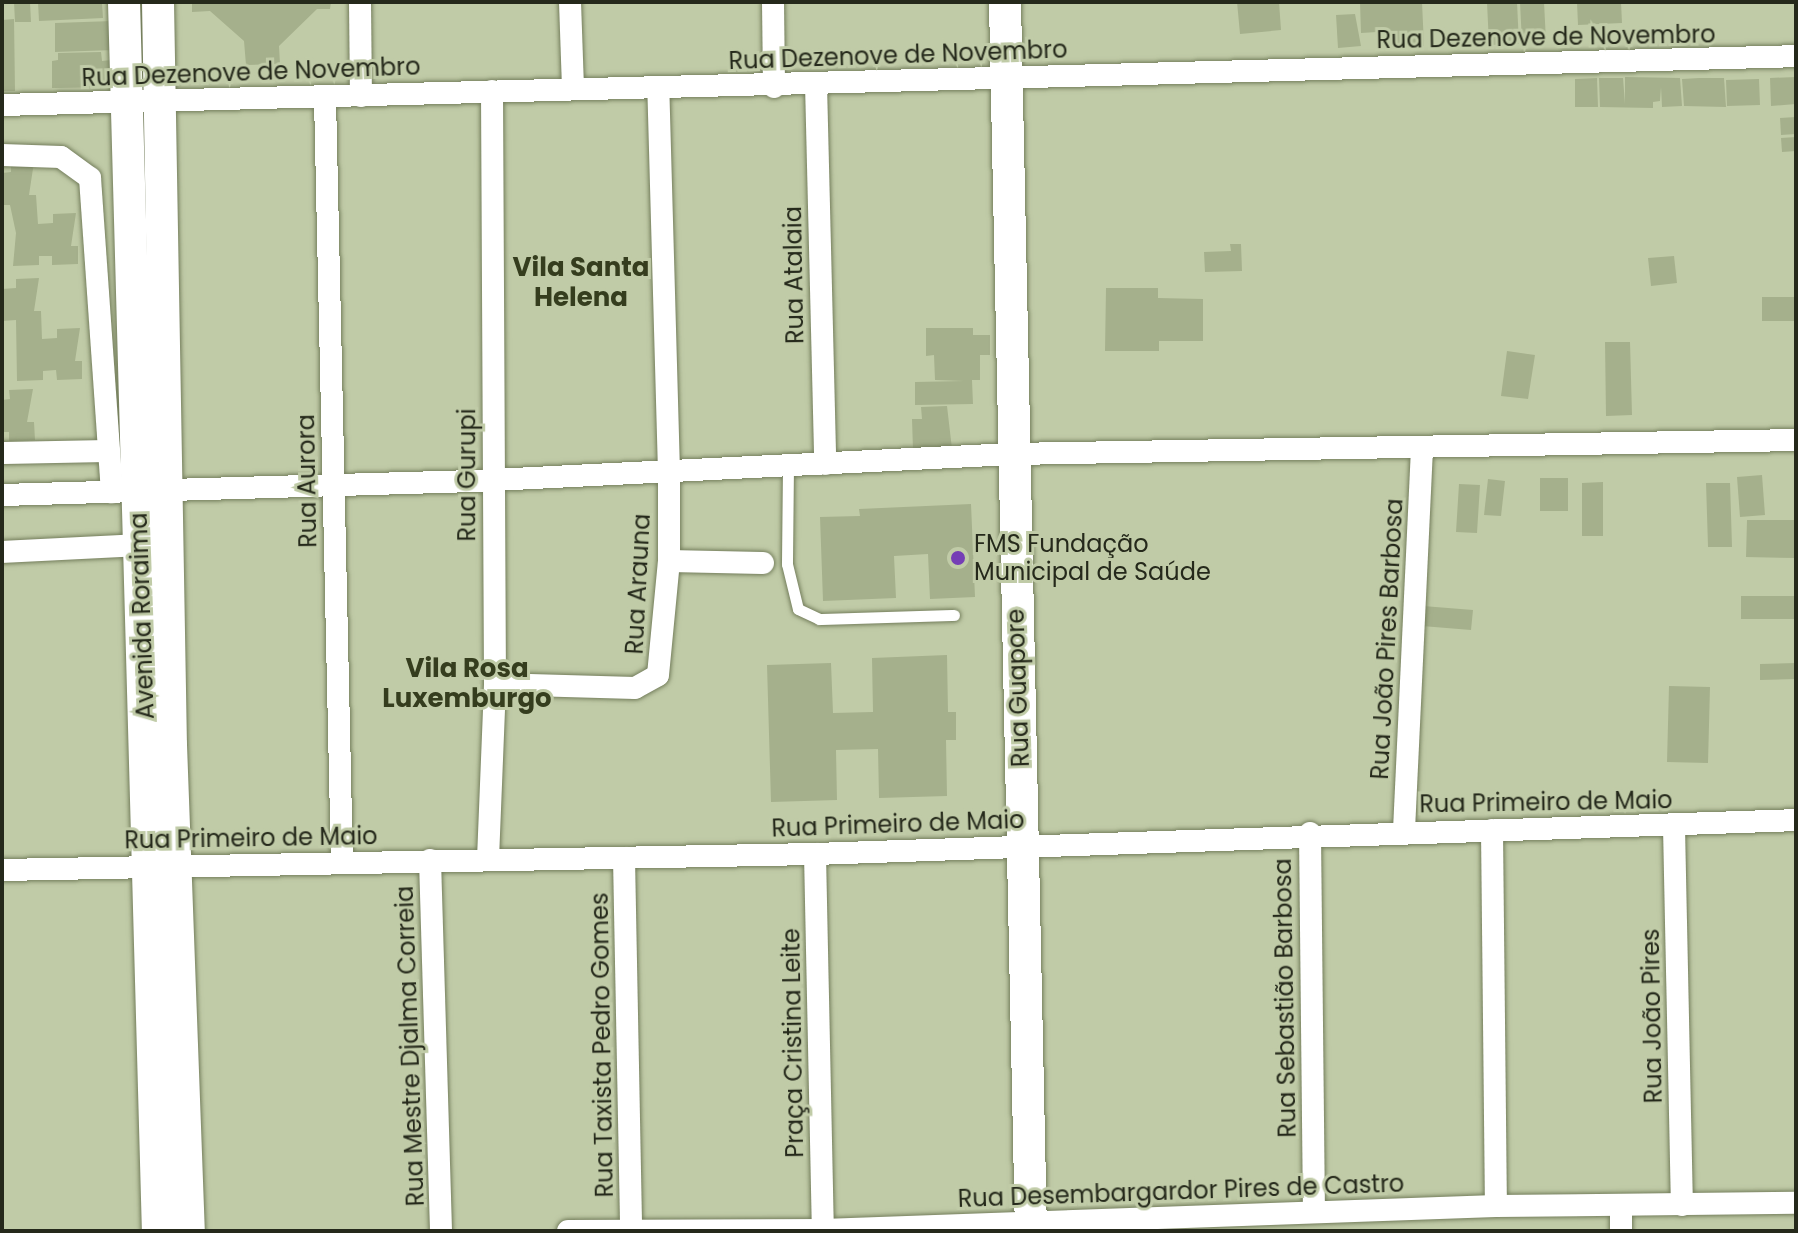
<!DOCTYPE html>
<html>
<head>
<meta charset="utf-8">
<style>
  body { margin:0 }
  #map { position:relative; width:1798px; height:1233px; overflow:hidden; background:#c0cba7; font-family:Poppins,sans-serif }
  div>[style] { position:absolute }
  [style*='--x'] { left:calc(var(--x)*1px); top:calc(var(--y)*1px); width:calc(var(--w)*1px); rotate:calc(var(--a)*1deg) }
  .building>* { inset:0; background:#a5b08c }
  .roads { filter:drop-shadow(0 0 2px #747e5c) drop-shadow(0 0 2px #747e5c) }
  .lane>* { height:11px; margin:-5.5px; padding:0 5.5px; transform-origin:5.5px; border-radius:5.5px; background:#fff }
  .street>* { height:22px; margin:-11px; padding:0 11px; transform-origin:11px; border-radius:11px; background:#fff }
  .secondary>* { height:32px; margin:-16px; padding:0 16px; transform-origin:16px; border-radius:16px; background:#fff }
  .dots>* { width:22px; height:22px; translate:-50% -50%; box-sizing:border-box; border:4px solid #c0cba7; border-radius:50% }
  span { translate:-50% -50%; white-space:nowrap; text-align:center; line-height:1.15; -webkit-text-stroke:6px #c0cba7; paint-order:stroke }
  .street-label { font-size:24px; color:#25291b }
  .poi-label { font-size:24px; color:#25291b }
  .left { translate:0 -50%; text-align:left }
  .neighbourhood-label { font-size:26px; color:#353d1e; font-weight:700 }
  .frame { position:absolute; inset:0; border:4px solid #25291b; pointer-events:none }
</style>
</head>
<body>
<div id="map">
  <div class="building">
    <div style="clip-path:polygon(14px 2px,30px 2px,31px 22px,15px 22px)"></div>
    <div style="clip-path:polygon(38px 2px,102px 2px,103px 18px,39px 21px)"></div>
    <div style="clip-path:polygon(192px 2px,331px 2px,330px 9px,317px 9px,279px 46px,280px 64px,246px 65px,244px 41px,210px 11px,192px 12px)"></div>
    <div style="clip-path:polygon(1237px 2px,1279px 2px,1281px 30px,1240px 34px)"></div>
    <div style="clip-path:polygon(1360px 2px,1422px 2px,1424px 46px,1394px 48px,1393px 31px,1361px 33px)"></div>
    <div style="clip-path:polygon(1487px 2px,1517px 2px,1519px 44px,1489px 45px)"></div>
    <div style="clip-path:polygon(1520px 2px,1544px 2px,1546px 41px,1522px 43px)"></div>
    <div style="clip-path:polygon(1577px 2px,1621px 2px,1622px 23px,1578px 25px)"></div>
    <div style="clip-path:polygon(1355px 14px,1361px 46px,1338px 48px,1336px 15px)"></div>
    <div style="clip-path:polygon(14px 19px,15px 91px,2px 91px,2px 20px)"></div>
    <div style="clip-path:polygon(113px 21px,114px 50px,55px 52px,55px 23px)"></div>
    <div style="clip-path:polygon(101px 52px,102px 61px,111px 60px,111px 87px,52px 88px,52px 61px,58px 60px,58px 53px)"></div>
    <div style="clip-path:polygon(1625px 77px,1680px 78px,1682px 106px,1662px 107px,1661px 87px,1660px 101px,1653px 102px,1653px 108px,1600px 107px,1599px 78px,1623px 78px,1625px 104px)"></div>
    <div style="clip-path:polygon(1796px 77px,1796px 104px,1771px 106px,1770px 78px)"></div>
    <div style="clip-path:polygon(1597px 78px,1598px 107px,1575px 107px,1575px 79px)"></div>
    <div style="clip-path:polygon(1699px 78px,1724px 78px,1726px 107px,1684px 106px,1682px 79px)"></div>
    <div style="clip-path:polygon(1759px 79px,1760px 105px,1727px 106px,1726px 80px)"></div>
    <div style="clip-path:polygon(1796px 117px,1796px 134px,1781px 135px,1780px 118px)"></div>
    <div style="clip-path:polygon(1796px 137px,1796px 151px,1782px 152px,1781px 138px)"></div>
    <div style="clip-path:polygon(34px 162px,29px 195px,36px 195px,38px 224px,53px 223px,53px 214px,76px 213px,71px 246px,78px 246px,78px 264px,52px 265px,52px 256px,39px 256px,39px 265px,13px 266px,16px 233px,10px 205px,2px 205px,2px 173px,11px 172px,11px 163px)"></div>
    <div style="clip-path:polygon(1230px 244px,1241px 244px,1242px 271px,1205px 272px,1204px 252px,1231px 251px)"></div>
    <div style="clip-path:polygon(1674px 256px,1677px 283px,1651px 286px,1648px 258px)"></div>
    <div style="clip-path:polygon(39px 278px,34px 311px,41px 311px,42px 339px,57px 338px,57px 329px,80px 328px,75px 361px,82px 361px,82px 379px,57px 380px,56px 370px,43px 371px,43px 380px,17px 381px,16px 320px,2px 321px,2px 289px,16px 288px,16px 279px)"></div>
    <div style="clip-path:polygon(1106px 288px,1158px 288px,1158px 298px,1203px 299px,1203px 341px,1159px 341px,1159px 351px,1105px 351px)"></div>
    <div style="clip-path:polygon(1762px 297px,1796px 297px,1796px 321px,1762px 321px)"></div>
    <div style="clip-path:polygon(926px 328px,973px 328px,973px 335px,990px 335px,990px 355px,980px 355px,980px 380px,972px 380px,973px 404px,915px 405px,915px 382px,964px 381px,935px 380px,934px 355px,926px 356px)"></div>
    <div style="clip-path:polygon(1605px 342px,1630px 342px,1632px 415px,1606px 416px)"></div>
    <div style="clip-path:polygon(1507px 351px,1535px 355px,1528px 399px,1501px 396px)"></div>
    <div style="clip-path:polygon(33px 389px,27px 422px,34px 422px,35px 440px,9px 441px,9px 432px,2px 432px,2px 400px,10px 399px,9px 390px)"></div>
    <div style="clip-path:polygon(947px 406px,952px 449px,913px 450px,912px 419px,922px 419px,921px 407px)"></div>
    <div style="clip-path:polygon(1762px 475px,1765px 515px,1740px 517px,1737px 477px)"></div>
    <div style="clip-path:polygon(1540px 478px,1568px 478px,1568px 511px,1540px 511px)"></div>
    <div style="clip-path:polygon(1488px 479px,1505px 481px,1501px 516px,1484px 515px)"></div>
    <div style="clip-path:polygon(1603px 482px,1603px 536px,1582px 536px,1582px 483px)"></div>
    <div style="clip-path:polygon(1706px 483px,1730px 483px,1732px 547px,1708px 547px)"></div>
    <div style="clip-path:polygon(1459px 484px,1480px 485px,1477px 533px,1456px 532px)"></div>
    <div style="clip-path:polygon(971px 504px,975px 597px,930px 599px,928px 554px,894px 556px,896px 598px,823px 601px,820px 517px,860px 516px,859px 509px)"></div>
    <div style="clip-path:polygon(1747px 520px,1796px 520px,1796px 558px,1746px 557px)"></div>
    <div style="clip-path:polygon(1741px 596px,1796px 596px,1796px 619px,1741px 619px)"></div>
    <div style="clip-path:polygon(1423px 606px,1473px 610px,1471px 630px,1422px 626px)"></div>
    <div style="clip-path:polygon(947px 655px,948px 712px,956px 712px,956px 740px,946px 740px,947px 796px,879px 798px,878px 749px,836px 750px,837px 800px,771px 802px,767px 665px,831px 663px,833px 713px,873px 712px,872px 658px)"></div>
    <div style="clip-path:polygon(1796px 663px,1796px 679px,1760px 680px,1760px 664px)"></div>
    <div style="clip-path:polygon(1669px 686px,1710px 687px,1708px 763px,1667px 762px)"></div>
  </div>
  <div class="roads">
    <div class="lane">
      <div style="--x:788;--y:466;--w:98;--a:90.6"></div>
      <div style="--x:787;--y:564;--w:46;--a:76.3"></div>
      <div style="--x:798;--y:609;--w:23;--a:25"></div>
      <div style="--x:819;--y:619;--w:135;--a:-1.7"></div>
    </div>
    <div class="street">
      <div style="--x:360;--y:2;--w:94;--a:89.4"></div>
      <div style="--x:570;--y:2;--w:86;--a:88"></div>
      <div style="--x:773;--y:2;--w:85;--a:89.3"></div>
      <div style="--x:816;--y:84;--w:380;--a:88.6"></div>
      <div style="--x:325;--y:98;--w:765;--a:88.73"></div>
      <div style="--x:2;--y:105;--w:1795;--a:-1.56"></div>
      <div style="--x:2;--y:155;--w:59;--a:1.9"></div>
      <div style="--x:61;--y:157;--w:36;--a:36"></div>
      <div style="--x:90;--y:178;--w:315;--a:86"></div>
      <div style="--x:2;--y:453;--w:107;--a:-1.1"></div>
      <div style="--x:2;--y:495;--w:491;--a:-1.7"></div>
      <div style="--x:493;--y:480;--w:520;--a:-2.87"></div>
      <div style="--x:1012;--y:454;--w:784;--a:-1.02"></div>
      <div style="--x:2;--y:552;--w:138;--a:-2.9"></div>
      <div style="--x:669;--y:561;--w:94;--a:1.2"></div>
      <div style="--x:495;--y:684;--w:140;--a:1.6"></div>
      <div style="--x:635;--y:688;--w:26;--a:-29"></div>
      <div style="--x:658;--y:675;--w:115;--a:-84.5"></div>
      <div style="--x:669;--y:561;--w:89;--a:-90"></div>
      <div style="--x:669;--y:472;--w:383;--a:-91.6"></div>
      <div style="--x:1674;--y:827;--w:378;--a:88.8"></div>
      <div style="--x:1404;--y:830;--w:380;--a:-87.3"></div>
      <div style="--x:1492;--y:830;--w:376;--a:89.4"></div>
      <div style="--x:1310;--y:833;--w:378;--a:89.4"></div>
      <div style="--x:815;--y:854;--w:377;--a:88.8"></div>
      <div style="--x:624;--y:858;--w:372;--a:88.9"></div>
      <div style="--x:488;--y:859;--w:175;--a:-87.7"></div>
      <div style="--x:495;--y:684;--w:593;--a:-90.29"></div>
      <div style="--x:430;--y:860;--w:371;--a:88.3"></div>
      <div style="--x:2;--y:870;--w:813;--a:-1.13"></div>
      <div style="--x:815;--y:854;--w:982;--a:-1.98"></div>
      <div style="--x:1621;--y:1206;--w:25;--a:90"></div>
      <div style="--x:568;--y:1231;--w:255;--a:-0.2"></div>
      <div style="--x:823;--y:1230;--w:673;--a:-2.04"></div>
      <div style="--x:1496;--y:1206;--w:300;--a:-0.6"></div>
    </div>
    <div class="secondary">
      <div style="--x:124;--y:2;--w:1229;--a:88.42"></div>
      <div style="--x:158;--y:2;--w:743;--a:89"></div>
      <div style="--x:171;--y:745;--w:486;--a:87.9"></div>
      <div style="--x:1005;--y:2;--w:1229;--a:88.79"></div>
    </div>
  </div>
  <div class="dots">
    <div style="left:958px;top:558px;background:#753eb5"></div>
  </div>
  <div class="street-label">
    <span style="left:1546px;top:37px;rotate:-1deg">Rua Dezenove de Novembro</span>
    <span style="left:898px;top:55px;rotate:-2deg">Rua Dezenove de Novembro</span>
    <span style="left:251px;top:72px;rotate:-2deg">Rua Dezenove de Novembro</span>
    <span style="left:794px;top:275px;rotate:-91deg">Rua Atalaia</span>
    <span style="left:467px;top:475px;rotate:-90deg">Rua Gurupi</span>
    <span style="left:307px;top:481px;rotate:-91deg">Rua Aurora</span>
    <span style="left:638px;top:584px;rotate:-87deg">Rua Arauna</span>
    <span style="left:142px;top:616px;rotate:-92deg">Avenida Roraima</span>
    <span style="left:1387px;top:639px;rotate:-87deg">Rua João Pires Barbosa</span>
    <span style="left:1018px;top:688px;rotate:-92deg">Rua Guapore</span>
    <span style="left:1546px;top:802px;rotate:-1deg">Rua Primeiro de Maio</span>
    <span style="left:898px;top:824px;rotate:-2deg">Rua Primeiro de Maio</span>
    <span style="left:251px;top:838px;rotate:-1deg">Rua Primeiro de Maio</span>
    <span style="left:1285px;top:998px;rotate:-91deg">Rua Sebastião Barbosa</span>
    <span style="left:1652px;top:1016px;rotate:-91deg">Rua João Pires</span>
    <span style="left:793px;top:1043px;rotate:-91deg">Praça Cristina Leite</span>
    <span style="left:602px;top:1045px;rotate:-91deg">Rua Taxista Pedro Gomes</span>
    <span style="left:410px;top:1046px;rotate:-92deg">Rua Mestre Djalma Correia</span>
    <span style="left:1181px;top:1191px;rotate:-2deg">Rua Desembargardor Pires de Castro</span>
  </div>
  <div class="poi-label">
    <span class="left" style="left:974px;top:558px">FMS Fundação<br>Municipal de Saúde</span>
  </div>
  <div class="neighbourhood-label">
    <span style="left:581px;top:283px">Vila Santa<br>Helena</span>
    <span style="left:467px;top:684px">Vila Rosa<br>Luxemburgo</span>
  </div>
  <div class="frame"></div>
</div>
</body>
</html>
